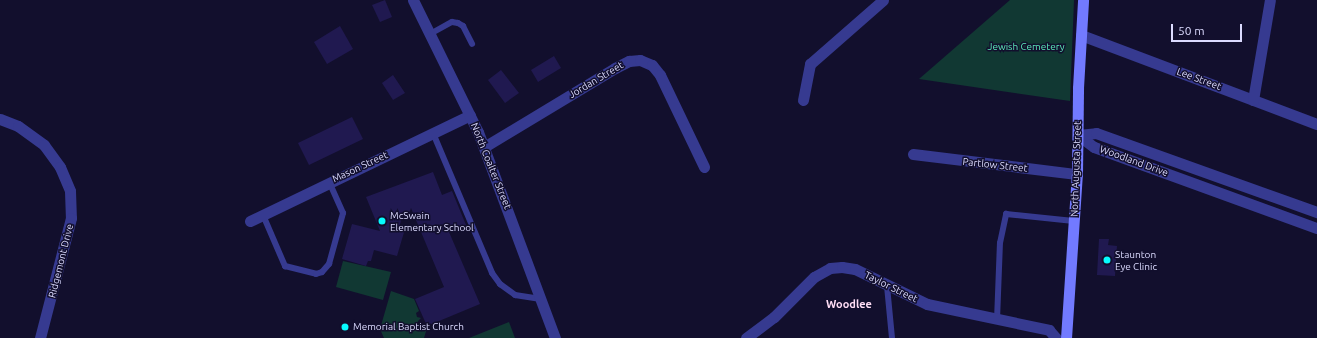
<!DOCTYPE html>
<html>
<head>
<meta charset="utf-8">
<style>
  body { margin:0 }
  #map { position:relative; width:1317px; height:338px; overflow:hidden; background:#120f2d; font-family:Ubuntu,sans-serif }
  div>[style] { position:absolute }
  [style*='--x'] { left:calc(var(--x)*1px); top:calc(var(--y)*1px); width:calc(var(--w)*1px); rotate:calc(var(--a)*1deg) }
  .green>* { inset:0; background:#113833 }
  .building>* { inset:0; background:#201950 }
  .service>* { height:6px; margin:-3px; padding:0 3px; transform-origin:3px; border-radius:3px; background:#363a90 }
  .minor>* { height:11px; margin:-5.5px; padding:0 5.5px; transform-origin:5.5px; border-radius:5.5px; background:#363a90 }
  .tertiary>* { height:11px; margin:-5.5px; padding:0 5.5px; transform-origin:5.5px; border-radius:5.5px; background:#363a90 }
  .secondary>* { height:11px; margin:-5.5px; padding:0 5.5px; transform-origin:5.5px; border-radius:5.5px; background:#727aff }
  .dots>* { width:11px; height:11px; translate:-50% -50%; box-sizing:border-box; border:2px solid #120f2d; border-radius:50% }
  span { translate:-50% -50%; white-space:nowrap; text-align:center; line-height:1.15; -webkit-text-stroke:3px #120f2d; paint-order:stroke }
  .park-label { font-size:10px; color:#5bebbb }
  .street-label { font-size:10px; color:#dcdbff }
  .poi-label { font-size:10px; color:#dcdbff }
  .left { translate:0 -50%; text-align:left }
  .neighbourhood-label { font-size:11px; color:#ffddf5; font-weight:700 }
  .scale { position:absolute; left:1171px; top:24px; width:71px; height:18px; box-sizing:border-box; border:2px solid #dcdbff; border-top:0; padding-left:5px; font-size:12px; line-height:14px; white-space:nowrap; color:#dcdbff; -webkit-text-stroke:3px #120f2d; paint-order:stroke }
</style>
</head>
<body>
<div id="map">
  <div class="green">
    <div style="clip-path:polygon(1010px 0,1074px 0,1070px 101px,919px 79px)"></div>
    <div style="clip-path:polygon(343px 261px,391px 272px,383px 300px,336px 287px)"></div>
    <div style="clip-path:polygon(391px 291px,414px 299px,419px 311px,416px 313px,417px 317px,421px 318px,418px 321px,418px 325px,427px 328px,424px 338px,384px 338px,380px 329px)"></div>
    <div style="clip-path:polygon(509px 322px,515px 338px,469px 338px)"></div>
  </div>
  <div class="building">
    <div style="clip-path:polygon(385px 0,392px 17px,380px 22px,372px 5px)"></div>
    <div style="clip-path:polygon(340px 26px,353px 49px,327px 64px,314px 42px)"></div>
    <div style="clip-path:polygon(554px 56px,561px 68px,538px 82px,531px 70px)"></div>
    <div style="clip-path:polygon(501px 70px,519px 93px,505px 103px,488px 80px)"></div>
    <div style="clip-path:polygon(393px 75px,405px 93px,393px 100px,382px 83px)"></div>
    <div style="clip-path:polygon(352px 117px,363px 139px,309px 165px,298px 143px)"></div>
    <div style="clip-path:polygon(433px 172px,442px 195px,452px 191px,466px 225px,449px 232px,480px 304px,427px 326px,415px 299px,444px 287px,411px 208px,409px 214px,402px 217px,399px 228px,405px 229px,397px 256px,374px 250px,371px 261px,368px 261px,366px 266px,342px 259px,352px 224px,380px 231px,366px 197px)"></div>
    <div style="clip-path:polygon(1099px 239px,1109px 239px,1108px 245px,1117px 246px,1115px 276px,1097px 275px)"></div>
  </div>
  <div class="service">
    <div style="--x:430;--y:34;--w:25;--a:-29"></div>
    <div style="--x:452;--y:22;--w:6;--a:9"></div>
    <div style="--x:458;--y:23;--w:6;--a:31"></div>
    <div style="--x:463;--y:26;--w:20;--a:63"></div>
    <div style="--x:433;--y:133;--w:152;--a:67.1"></div>
    <div style="--x:492;--y:273;--w:14;--a:54"></div>
    <div style="--x:500;--y:284;--w:19;--a:36"></div>
    <div style="--x:515;--y:295;--w:26;--a:9"></div>
    <div style="--x:263;--y:215;--w:56;--a:66.7"></div>
    <div style="--x:285;--y:266;--w:32;--a:14"></div>
    <div style="--x:316;--y:274;--w:6;--a:-18"></div>
    <div style="--x:322;--y:272;--w:11;--a:-49"></div>
    <div style="--x:329;--y:264;--w:53;--a:-74.6"></div>
    <div style="--x:343;--y:213;--w:34;--a:-114"></div>
    <div style="--x:887;--y:286;--w:52;--a:84.5"></div>
    <div style="--x:997;--y:320;--w:77;--a:-87.8"></div>
    <div style="--x:1000;--y:243;--w:30;--a:-78"></div>
    <div style="--x:1006;--y:214;--w:68;--a:5.9"></div>
  </div>
  <div class="minor">
    <div style="--x:1081;--y:35;--w:252;--a:20.7"></div>
    <div style="--x:803;--y:100;--w:37;--a:-79"></div>
    <div style="--x:810;--y:64;--w:97;--a:-41.2"></div>
    <div style="--x:1253;--y:100;--w:101;--a:-80.4"></div>
    <div style="--x:0;--y:119;--w:19;--a:21"></div>
    <div style="--x:18;--y:126;--w:32;--a:36"></div>
    <div style="--x:44;--y:145;--w:27;--a:54"></div>
    <div style="--x:60;--y:167;--w:26;--a:67"></div>
    <div style="--x:70;--y:191;--w:27;--a:88"></div>
    <div style="--x:71;--y:218;--w:124;--a:104.5"></div>
    <div style="--x:1078;--y:135;--w:20;--a:37"></div>
    <div style="--x:1094;--y:147;--w:237;--a:20"></div>
    <div style="--x:1078;--y:135;--w:18;--a:-6"></div>
    <div style="--x:1096;--y:133;--w:235;--a:19.7"></div>
    <div style="--x:484;--y:147;--w:153;--a:-31.1"></div>
    <div style="--x:615;--y:68;--w:16;--a:-27"></div>
    <div style="--x:629;--y:61;--w:11;--a:-5"></div>
    <div style="--x:640;--y:60;--w:13;--a:23"></div>
    <div style="--x:652;--y:65;--w:13;--a:51"></div>
    <div style="--x:660;--y:75;--w:102;--a:64.4"></div>
    <div style="--x:913;--y:154;--w:165;--a:7"></div>
    <div style="--x:250;--y:221;--w:244;--a:-25.7"></div>
  </div>
  <div class="tertiary">
    <div style="--x:413;--y:0;--w:147;--a:63.8"></div>
    <div style="--x:478;--y:132;--w:220;--a:69.5"></div>
    <div style="--x:746;--y:338;--w:35;--a:-37"></div>
    <div style="--x:774;--y:317;--w:57;--a:-45"></div>
    <div style="--x:814;--y:277;--w:18;--a:-29"></div>
    <div style="--x:830;--y:268;--w:12;--a:-5"></div>
    <div style="--x:842;--y:267;--w:13;--a:9"></div>
    <div style="--x:855;--y:269;--w:80;--a:25.9"></div>
    <div style="--x:927;--y:304;--w:125;--a:12"></div>
    <div style="--x:1049;--y:330;--w:11;--a:49"></div>
  </div>
  <div class="secondary">
    <div style="--x:1066;--y:338;--w:164;--a:-86.2"></div>
    <div style="--x:1077;--y:174;--w:86;--a:-89.3"></div>
    <div style="--x:1078;--y:88;--w:88;--a:-86.7"></div>
  </div>
  <div class="dots">
    <div style="left:382px;top:221px;background:#07fbff"></div>
    <div style="left:1107px;top:260px;background:#07fbff"></div>
    <div style="left:345px;top:327px;background:#07fbff"></div>
  </div>
  <div class="park-label">
    <span style="left:1026px;top:47px">Jewish Cemetery</span>
  </div>
  <div class="street-label">
    <span style="left:1199px;top:79px;rotate:20deg">Lee Street</span>
    <span style="left:596px;top:80px;rotate:-31deg">Jordan Street</span>
    <span style="left:1134px;top:161px;rotate:20deg">Woodland Drive</span>
    <span style="left:995px;top:165px;rotate:6deg">Partlow Street</span>
    <span style="left:491px;top:166px;rotate:68deg">North Coalter Street</span>
    <span style="left:360px;top:167px;rotate:-25deg">Mason Street</span>
    <span style="left:1076px;top:169px;rotate:-88deg">North Augusta Street</span>
    <span style="left:61px;top:261px;rotate:-76deg">Ridgemont Drive</span>
    <span style="left:891px;top:287px;rotate:26deg">Taylor Street</span>
  </div>
  <div class="poi-label">
    <span class="left" style="left:390px;top:221px">McSwain<br>Elementary School</span>
    <span class="left" style="left:1115px;top:260px">Staunton<br>Eye Clinic</span>
    <span class="left" style="left:353px;top:327px">Memorial Baptist Church</span>
  </div>
  <div class="neighbourhood-label">
    <span style="left:849px;top:304px">Woodlee</span>
  </div>
  <div class="scale">50 m</div>
</div>
</body>
</html>
